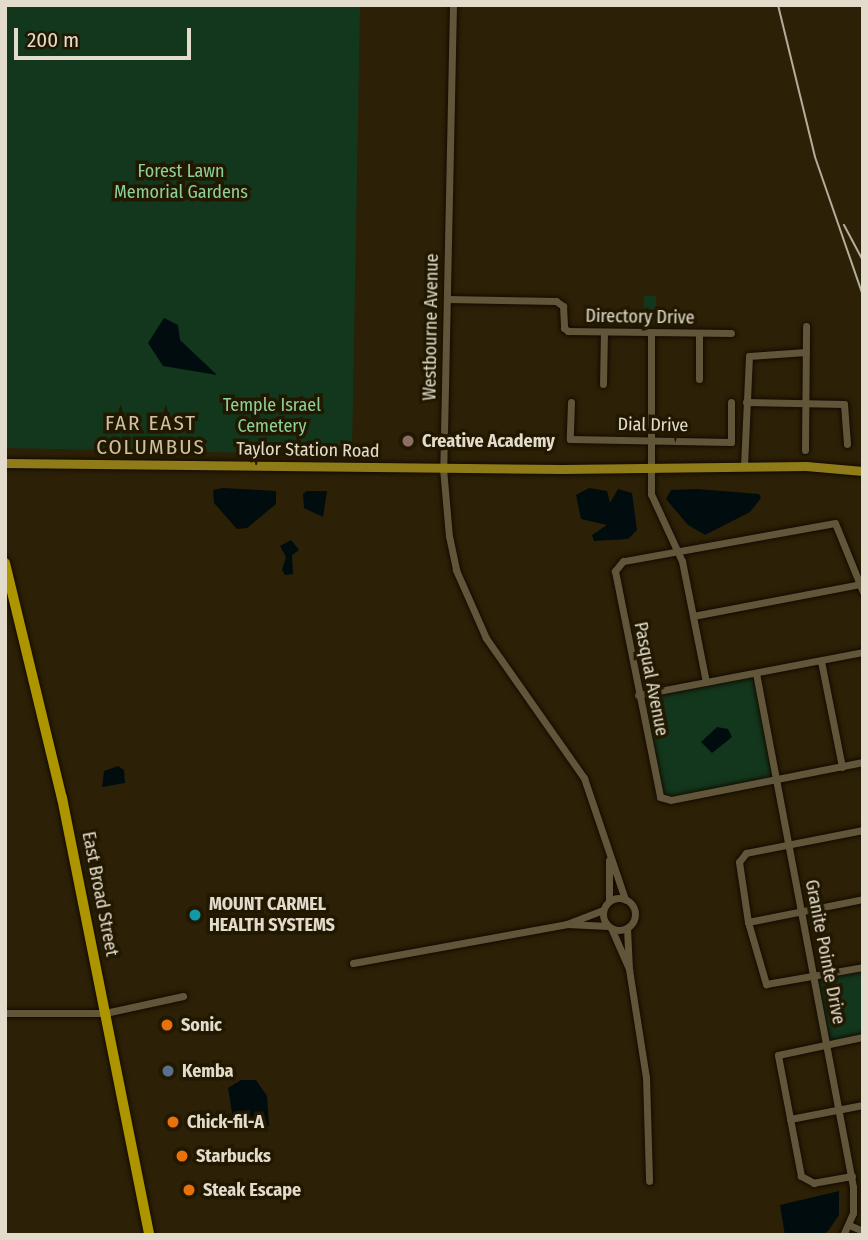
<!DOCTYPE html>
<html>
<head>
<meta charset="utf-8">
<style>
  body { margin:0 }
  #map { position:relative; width:868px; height:1240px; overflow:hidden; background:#2c2106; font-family:"Fira Sans Condensed",sans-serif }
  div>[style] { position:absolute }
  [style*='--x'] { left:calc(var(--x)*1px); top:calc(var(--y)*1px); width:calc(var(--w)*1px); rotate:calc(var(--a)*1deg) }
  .green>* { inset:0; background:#13371c }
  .water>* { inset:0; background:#000c0e }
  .roads { filter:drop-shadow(0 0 2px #140a00) drop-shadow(0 0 2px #140a00) }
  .minor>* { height:7px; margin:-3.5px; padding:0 3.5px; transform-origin:3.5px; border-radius:3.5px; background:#61553a }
  .minor>.ring { margin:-3.5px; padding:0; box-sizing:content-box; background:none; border:7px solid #61553a; border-radius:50% }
  .major>* { height:9px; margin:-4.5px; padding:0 4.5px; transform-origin:4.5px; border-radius:4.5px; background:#8f7b17 }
  .highway>* { height:10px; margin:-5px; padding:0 5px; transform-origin:5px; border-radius:5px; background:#ad9500 }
  .rail>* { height:2px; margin:-1px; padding:0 1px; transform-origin:1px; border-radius:1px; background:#b5ad9b }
  .dots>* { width:19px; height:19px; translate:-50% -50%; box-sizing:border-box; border:4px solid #221800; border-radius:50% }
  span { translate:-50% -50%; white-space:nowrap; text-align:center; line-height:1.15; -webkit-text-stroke:7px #221800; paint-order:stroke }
  .park-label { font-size:18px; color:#8cd19a }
  .street-label { font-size:18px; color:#e3dccd }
  .poi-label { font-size:18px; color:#e3dccd; font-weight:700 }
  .left { translate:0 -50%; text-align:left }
  .quarter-label { font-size:21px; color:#cec0a2; letter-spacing:2px }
  .frame { position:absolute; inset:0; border:7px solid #e3dccd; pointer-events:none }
  .scale { position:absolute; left:14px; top:28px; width:177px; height:32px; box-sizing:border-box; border:4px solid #e3dccd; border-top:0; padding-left:9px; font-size:21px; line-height:24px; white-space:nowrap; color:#e3dccd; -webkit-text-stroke:5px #221800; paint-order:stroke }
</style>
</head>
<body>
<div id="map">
  <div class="green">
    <div style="clip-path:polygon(5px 5px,360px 5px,352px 455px,5px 448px)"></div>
    <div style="clip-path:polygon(644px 296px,656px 296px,656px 323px,644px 323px)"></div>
    <div style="clip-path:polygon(756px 673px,775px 779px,657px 802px,638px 695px)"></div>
    <div style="clip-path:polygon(863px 967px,863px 1037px,827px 1044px,813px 977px)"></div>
  </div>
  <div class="water">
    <div style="clip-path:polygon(164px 318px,178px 325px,180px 340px,217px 375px,163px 366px,148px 343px)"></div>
    <div style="clip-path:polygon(223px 488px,276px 491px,276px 504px,247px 528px,237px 529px,214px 503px,213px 490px)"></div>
    <div style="clip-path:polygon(589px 488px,607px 491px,610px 503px,618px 489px,632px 493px,637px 530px,628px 539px,594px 541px,592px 535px,607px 525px,581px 519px,576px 495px)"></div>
    <div style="clip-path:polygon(697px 489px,759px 494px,761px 498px,750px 512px,705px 535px,688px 525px,666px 499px,671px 490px)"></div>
    <div style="clip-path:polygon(307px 491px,327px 491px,323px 517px,304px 508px,303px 494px)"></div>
    <div style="clip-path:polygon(291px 540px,299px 550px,292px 555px,293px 574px,285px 575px,282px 570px,286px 557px,280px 546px)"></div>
    <div style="clip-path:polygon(717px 727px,728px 729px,732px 737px,712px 753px,701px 742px)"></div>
    <div style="clip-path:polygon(118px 766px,124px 770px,125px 783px,102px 787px,104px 771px)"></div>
    <div style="clip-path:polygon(241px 1080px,256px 1080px,267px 1096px,269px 1126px,235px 1131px,228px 1088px)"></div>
    <div style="clip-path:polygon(839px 1191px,839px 1215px,829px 1230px,823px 1235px,785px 1235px,780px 1205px)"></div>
  </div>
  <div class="roads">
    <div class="minor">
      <div style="--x:453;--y:5;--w:463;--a:91.2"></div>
      <div style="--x:443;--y:468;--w:68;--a:85"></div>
      <div style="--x:449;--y:536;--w:35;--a:78"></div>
      <div style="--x:456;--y:570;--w:74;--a:66.2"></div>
      <div style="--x:486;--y:638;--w:171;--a:55"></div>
      <div style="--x:584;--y:778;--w:128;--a:71.3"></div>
      <div style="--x:447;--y:299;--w:109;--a:1.1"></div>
      <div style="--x:556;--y:301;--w:9;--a:36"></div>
      <div style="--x:563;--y:306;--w:22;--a:87"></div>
      <div style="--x:564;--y:328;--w:5;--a:37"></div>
      <div style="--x:568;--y:331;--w:163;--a:0.7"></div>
      <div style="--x:651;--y:333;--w:161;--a:90"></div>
      <div style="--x:651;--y:494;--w:74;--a:65.2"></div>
      <div style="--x:682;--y:561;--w:123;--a:78.8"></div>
      <div style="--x:699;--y:379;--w:45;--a:-90"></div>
      <div style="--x:603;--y:384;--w:52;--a:-88.9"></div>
      <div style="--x:571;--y:402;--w:37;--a:92"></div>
      <div style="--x:570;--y:439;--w:161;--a:1.1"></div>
      <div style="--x:731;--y:442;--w:40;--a:-90"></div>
      <div style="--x:746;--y:402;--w:98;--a:1.2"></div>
      <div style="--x:844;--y:404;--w:40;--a:85.7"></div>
      <div style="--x:805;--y:450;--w:124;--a:-89.5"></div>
      <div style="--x:744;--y:466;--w:110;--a:-87.4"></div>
      <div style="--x:749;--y:356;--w:57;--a:-4"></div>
      <div style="--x:863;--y:592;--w:74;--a:-112.1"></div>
      <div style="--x:835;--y:523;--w:215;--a:169.8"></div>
      <div style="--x:623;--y:561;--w:13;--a:129"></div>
      <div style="--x:615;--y:571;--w:230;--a:78.7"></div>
      <div style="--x:660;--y:797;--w:11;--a:15"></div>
      <div style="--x:671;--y:800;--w:196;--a:-11.2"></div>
      <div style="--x:693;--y:616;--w:170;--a:-10.8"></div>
      <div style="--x:821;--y:661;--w:108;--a:78.8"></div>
      <div style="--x:756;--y:673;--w:523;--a:79.31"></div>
      <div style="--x:853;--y:1187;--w:26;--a:90"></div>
      <div style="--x:853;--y:1213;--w:24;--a:114"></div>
      <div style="--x:638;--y:695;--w:229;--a:-10.8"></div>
      <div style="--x:863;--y:830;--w:119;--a:168.9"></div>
      <div style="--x:746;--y:853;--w:11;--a:128"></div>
      <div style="--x:739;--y:862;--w:61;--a:81.5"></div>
      <div style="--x:748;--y:922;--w:65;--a:73.8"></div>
      <div style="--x:766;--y:984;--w:98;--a:-9.9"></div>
      <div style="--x:609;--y:860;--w:41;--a:90"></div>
      <div class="ring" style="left:603px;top:898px;width:25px;height:25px"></div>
      <div style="--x:603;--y:910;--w:39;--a:159"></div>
      <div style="--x:567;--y:924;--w:41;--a:2.8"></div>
      <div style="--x:748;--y:922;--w:117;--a:-11.3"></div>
      <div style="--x:612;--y:930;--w:43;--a:66.4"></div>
      <div style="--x:629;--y:969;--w:41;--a:-92.8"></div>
      <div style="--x:353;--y:963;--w:218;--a:-10.3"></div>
      <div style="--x:629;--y:969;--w:109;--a:81.1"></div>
      <div style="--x:646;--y:1077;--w:104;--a:88.3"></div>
      <div style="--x:5;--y:1013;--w:100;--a:0"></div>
      <div style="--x:105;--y:1013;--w:80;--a:-12.3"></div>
      <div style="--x:790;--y:1119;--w:74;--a:-10.9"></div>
      <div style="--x:852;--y:1176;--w:39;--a:170"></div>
      <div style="--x:814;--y:1183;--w:15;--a:-152"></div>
      <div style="--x:801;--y:1176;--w:123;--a:-100.8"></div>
      <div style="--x:778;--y:1055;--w:87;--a:-12"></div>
      <div style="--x:849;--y:1225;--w:15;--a:23"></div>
    </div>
    <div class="major">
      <div style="--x:5;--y:463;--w:557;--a:0.62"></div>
      <div style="--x:562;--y:469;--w:244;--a:-0.7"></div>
      <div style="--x:806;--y:466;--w:57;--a:5"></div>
    </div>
    <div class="highway">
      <div style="--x:5;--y:563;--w:242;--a:76.4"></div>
      <div style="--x:62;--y:798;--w:446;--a:78.7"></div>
    </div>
  </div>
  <div class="rail">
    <div style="--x:778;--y:5;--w:156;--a:76.3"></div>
    <div style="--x:815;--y:157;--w:147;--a:70.9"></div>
    <div style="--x:844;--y:225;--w:40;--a:62"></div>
  </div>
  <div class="dots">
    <div style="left:408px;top:441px;background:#8d6e63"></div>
    <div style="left:195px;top:915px;background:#0f9aa8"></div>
    <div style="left:167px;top:1025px;background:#e8710a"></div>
    <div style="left:168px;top:1071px;background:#5c6f8a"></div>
    <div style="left:173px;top:1122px;background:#e8710a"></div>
    <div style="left:182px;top:1156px;background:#e8710a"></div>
    <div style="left:189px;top:1190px;background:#e8710a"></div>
  </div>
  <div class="park-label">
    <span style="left:181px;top:182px">Forest Lawn<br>Memorial Gardens</span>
    <span style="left:272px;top:416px">Temple Israel<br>Cemetery</span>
  </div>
  <div class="street-label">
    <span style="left:640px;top:317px;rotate:1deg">Directory Drive</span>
    <span style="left:431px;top:327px;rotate:-89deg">Westbourne Avenue</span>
    <span style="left:653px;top:425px;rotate:1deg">Dial Drive</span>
    <span style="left:308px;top:450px;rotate:1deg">Taylor Station Road</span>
    <span style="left:651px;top:679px;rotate:79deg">Pasqual Avenue</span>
    <span style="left:100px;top:894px;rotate:79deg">East Broad Street</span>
    <span style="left:825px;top:952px;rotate:79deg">Granite Pointe Drive</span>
  </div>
  <div class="poi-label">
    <span class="left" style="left:422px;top:441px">Creative Academy</span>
    <span class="left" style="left:209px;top:915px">MOUNT CARMEL<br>HEALTH SYSTEMS</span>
    <span class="left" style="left:181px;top:1025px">Sonic</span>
    <span class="left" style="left:182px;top:1071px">Kemba</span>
    <span class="left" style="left:187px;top:1122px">Chick-fil-A</span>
    <span class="left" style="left:196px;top:1156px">Starbucks</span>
    <span class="left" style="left:203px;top:1190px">Steak Escape</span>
  </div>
  <div class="quarter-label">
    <span style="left:151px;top:435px">FAR EAST<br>COLUMBUS</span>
  </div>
  <div class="frame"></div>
  <div class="scale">200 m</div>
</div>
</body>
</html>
